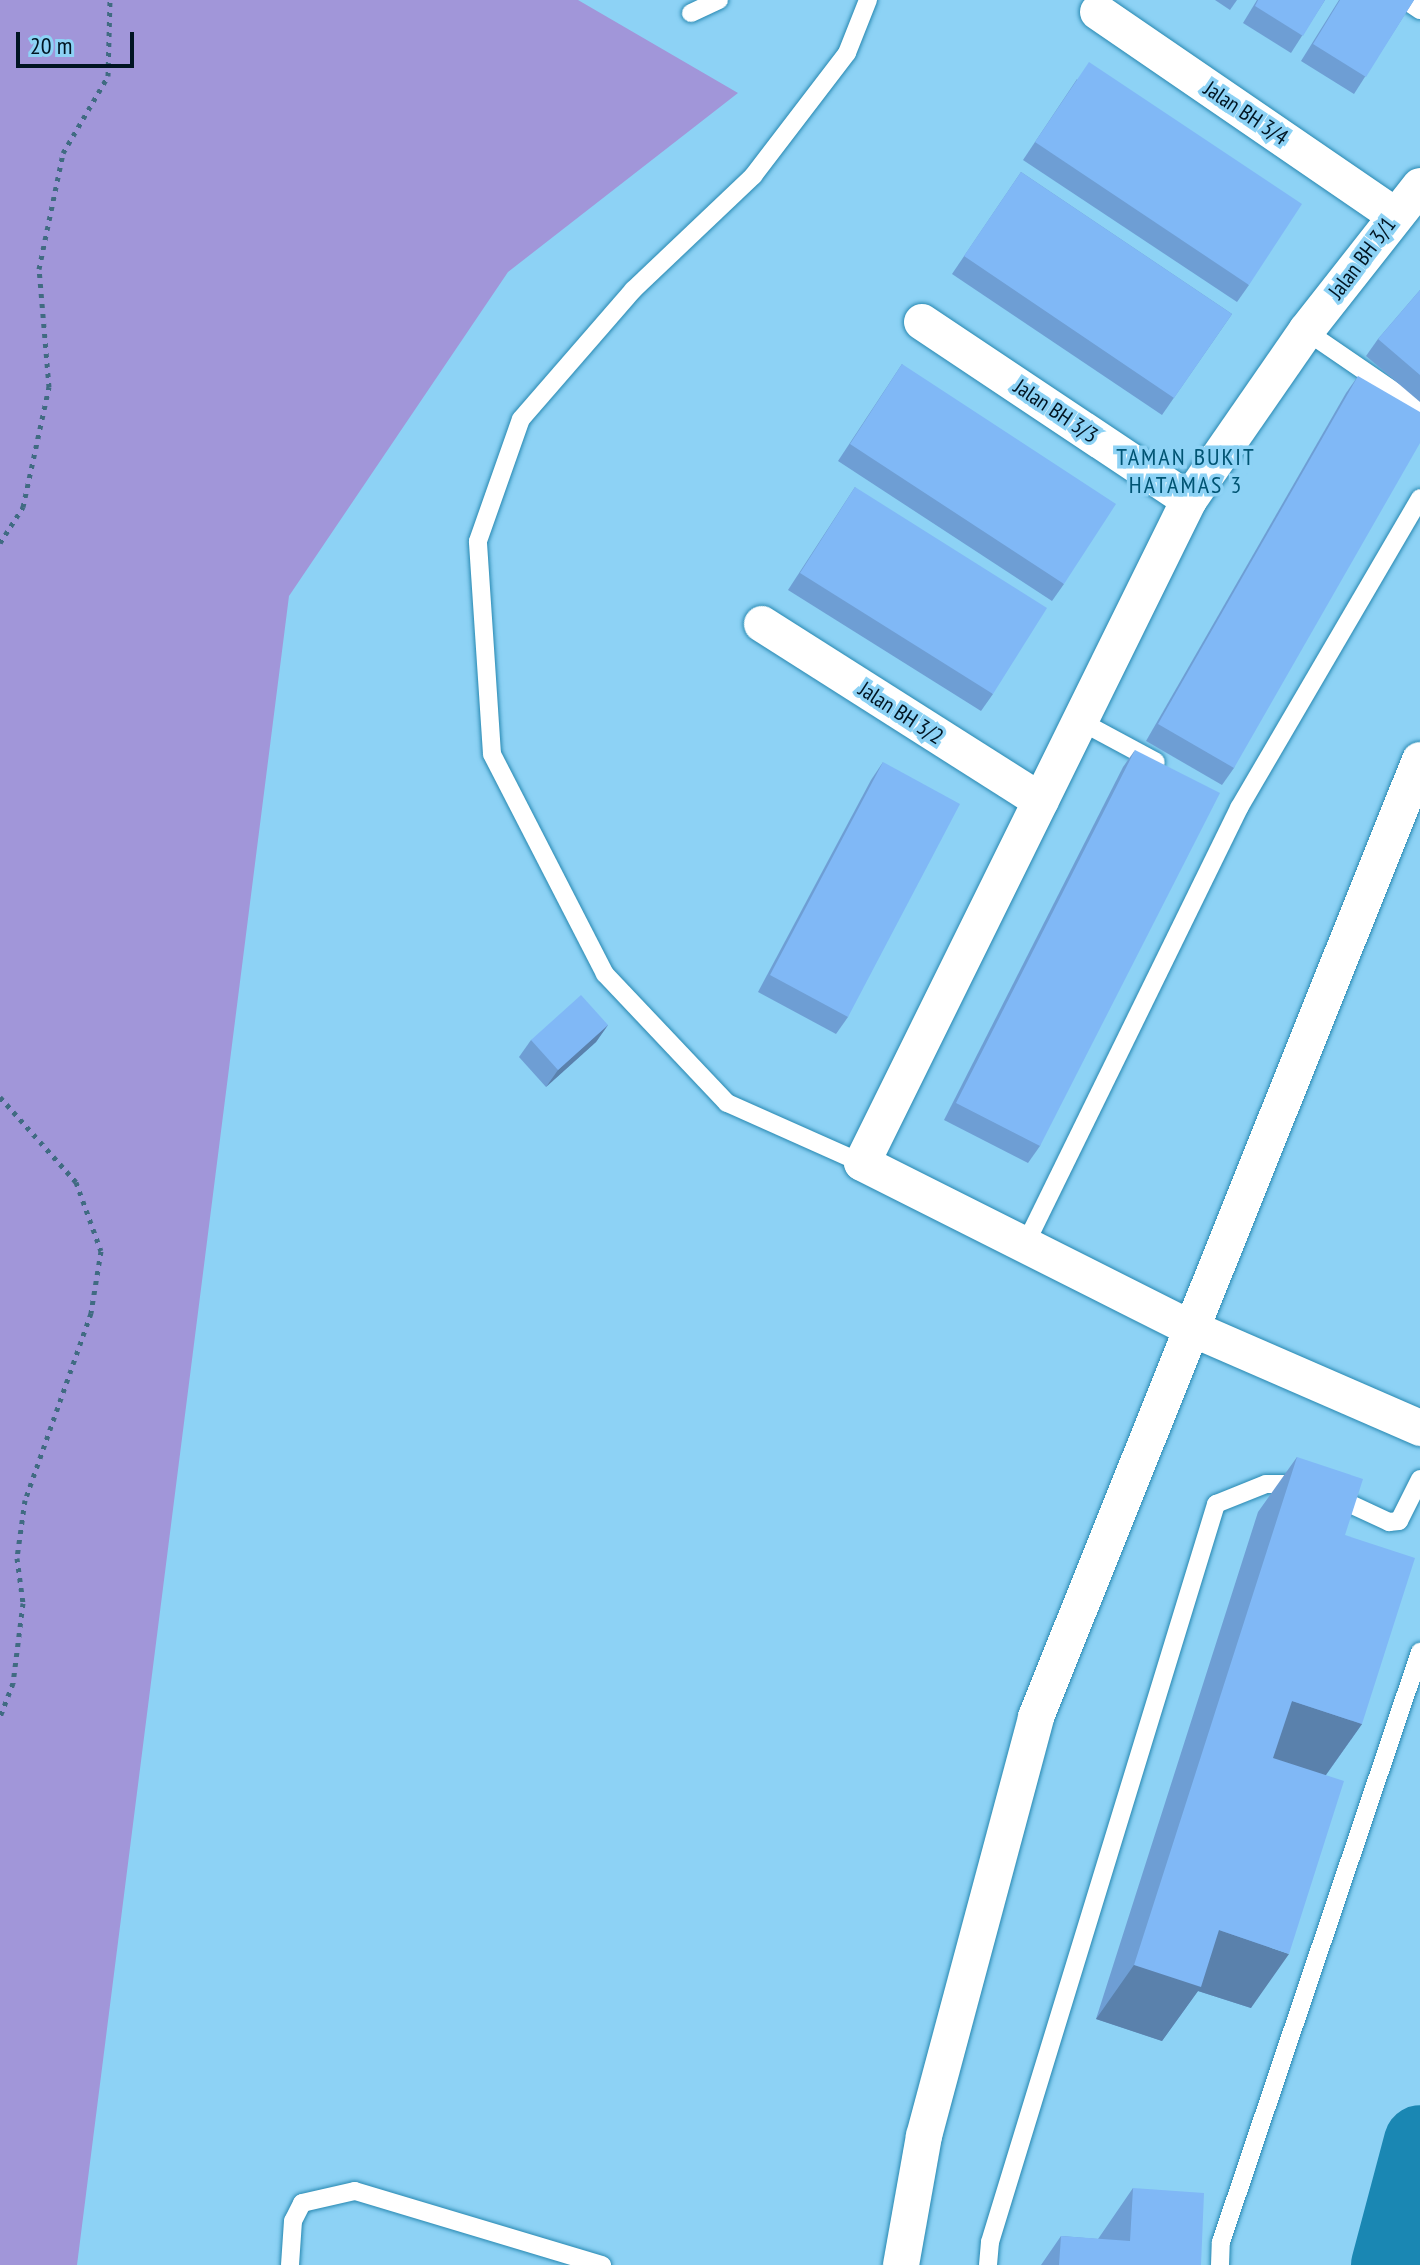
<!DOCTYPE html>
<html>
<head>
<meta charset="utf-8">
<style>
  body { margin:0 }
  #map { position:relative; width:1420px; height:2265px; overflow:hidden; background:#8dd2f5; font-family:"PT Sans Narrow",sans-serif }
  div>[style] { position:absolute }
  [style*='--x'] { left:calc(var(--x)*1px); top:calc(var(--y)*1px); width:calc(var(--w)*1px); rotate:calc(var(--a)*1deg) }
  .green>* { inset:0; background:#a196d9 }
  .river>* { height:72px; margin:-36px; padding:0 36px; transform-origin:36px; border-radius:36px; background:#1a87b3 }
  .path>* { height:5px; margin-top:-2.5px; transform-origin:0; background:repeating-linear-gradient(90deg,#406b82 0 4px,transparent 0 10px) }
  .roads { filter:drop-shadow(0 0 2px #2788b1) drop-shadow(0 0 2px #2788b1) }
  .lane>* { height:18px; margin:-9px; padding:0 9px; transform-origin:9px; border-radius:9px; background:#fff }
  .street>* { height:36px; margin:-18px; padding:0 18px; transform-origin:18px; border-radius:18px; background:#fff }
  .wall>* { inset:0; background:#6e9ed4 }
  .shaded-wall>* { inset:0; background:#5a81ac }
  .building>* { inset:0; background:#80b8f6 }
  span { translate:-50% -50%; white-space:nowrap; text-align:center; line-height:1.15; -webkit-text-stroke:7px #8dd2f5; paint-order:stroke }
  .street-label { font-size:22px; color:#001522 }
  .neighbourhood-label { font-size:24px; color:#005473; letter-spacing:2px }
  .scale { position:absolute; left:16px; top:32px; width:118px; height:36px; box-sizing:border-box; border:4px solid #001522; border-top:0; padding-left:10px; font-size:24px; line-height:28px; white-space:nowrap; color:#001522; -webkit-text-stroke:6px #8dd2f5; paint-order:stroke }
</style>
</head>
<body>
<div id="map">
  <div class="green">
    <div style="clip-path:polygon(0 0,578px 0,738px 93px,508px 272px,289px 596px,77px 2265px,0 2265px)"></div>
  </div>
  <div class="river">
    <div style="--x:1387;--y:2265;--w:128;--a:-75.1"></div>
  </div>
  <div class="path">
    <div style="--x:0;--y:543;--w:43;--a:-57.4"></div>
    <div style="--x:23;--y:507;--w:123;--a:-77.8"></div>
    <div style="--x:49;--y:387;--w:118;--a:-94.8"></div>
    <div style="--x:39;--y:269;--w:118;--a:-78.3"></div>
    <div style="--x:63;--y:153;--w:89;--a:-59.7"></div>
    <div style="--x:108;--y:76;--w:76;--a:-88.5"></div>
    <div style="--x:0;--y:1097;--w:114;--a:48.2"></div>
    <div style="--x:76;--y:1182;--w:73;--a:70.1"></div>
    <div style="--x:101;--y:1251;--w:63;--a:99.2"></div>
    <div style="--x:91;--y:1313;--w:198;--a:109.4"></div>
    <div style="--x:25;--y:1500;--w:59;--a:97.9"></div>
    <div style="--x:17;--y:1558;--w:45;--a:82.4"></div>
    <div style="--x:23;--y:1603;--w:81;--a:97.1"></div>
    <div style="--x:13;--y:1683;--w:36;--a:111"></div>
  </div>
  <div class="roads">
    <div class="lane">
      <div style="--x:1405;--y:0;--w:18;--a:34"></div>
      <div style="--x:691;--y:13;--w:31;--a:-25"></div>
      <div style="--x:1306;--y:331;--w:138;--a:34.4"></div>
      <div style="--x:1080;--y:721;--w:86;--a:28.3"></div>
      <div style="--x:862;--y:1163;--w:148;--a:-156"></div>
      <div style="--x:727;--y:1103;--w:178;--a:-133.4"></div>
      <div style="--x:605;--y:974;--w:247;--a:-117.2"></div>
      <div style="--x:492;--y:754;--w:213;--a:-93.8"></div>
      <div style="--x:478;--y:541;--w:129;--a:-70.6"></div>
      <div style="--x:521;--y:419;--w:171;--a:-49"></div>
      <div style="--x:633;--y:290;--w:166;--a:-43.5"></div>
      <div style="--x:753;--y:176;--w:155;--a:-52.6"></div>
      <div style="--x:847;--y:53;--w:57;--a:-68.4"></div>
      <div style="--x:1025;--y:1245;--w:487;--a:-63.9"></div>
      <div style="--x:1239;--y:808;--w:359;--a:-59.7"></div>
      <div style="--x:1333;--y:1496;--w:62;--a:24.9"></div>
      <div style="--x:1389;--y:1522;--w:10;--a:-6"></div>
      <div style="--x:1399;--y:1521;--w:47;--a:-63.4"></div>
      <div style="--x:290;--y:2265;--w:44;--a:-86.1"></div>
      <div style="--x:293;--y:2221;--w:20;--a:-63"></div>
      <div style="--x:302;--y:2203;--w:54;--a:-12.8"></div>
      <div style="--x:355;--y:2191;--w:258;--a:16.7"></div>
      <div style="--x:988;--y:2265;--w:23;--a:-85"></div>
      <div style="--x:990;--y:2242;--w:772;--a:-72.97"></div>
      <div style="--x:1216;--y:1504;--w:54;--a:-21.8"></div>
      <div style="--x:1266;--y:1484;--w:36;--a:0"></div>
      <div style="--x:1220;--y:2265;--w:23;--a:-88"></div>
      <div style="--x:1221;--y:2242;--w:623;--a:-71.36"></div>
    </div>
    <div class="street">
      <div style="--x:1098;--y:12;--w:359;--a:34.4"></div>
      <div style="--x:1420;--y:186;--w:184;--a:128.2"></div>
      <div style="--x:1306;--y:331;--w:206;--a:124.7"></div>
      <div style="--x:1189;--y:500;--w:739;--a:116.25"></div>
      <div style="--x:862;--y:1163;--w:365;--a:26.7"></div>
      <div style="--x:1188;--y:1327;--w:253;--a:23.5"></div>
      <div style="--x:922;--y:322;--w:321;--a:33.7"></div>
      <div style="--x:762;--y:624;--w:330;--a:32.4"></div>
      <div style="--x:901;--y:2265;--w:131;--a:-79.9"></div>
      <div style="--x:924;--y:2136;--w:434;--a:-75"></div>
      <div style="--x:1036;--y:1717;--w:1031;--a:-68.14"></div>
    </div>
  </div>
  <div class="wall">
    <div style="clip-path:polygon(1215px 0,1237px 0,1230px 10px)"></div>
    <div style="clip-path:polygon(1257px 0,1325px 0,1291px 53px,1243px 23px)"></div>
    <div style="clip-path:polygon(1339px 0,1414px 0,1354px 94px,1301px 61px)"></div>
    <div style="clip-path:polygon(1077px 79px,1249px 285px,1237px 302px,1023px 160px)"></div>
    <div style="clip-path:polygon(1021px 172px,1232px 314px,1162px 415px,952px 274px)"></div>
    <div style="clip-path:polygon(1420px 290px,1420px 402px,1366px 356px,1378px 339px)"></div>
    <div style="clip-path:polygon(902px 364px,1064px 584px,1052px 601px,838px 461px)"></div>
    <div style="clip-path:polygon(1358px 376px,1234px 768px,1222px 785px,1146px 741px,1346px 393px)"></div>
    <div style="clip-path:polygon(855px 487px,993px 694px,981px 711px,788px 590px)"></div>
    <div style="clip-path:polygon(1135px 750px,1040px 1146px,1028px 1163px,944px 1120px,1123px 767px)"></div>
    <div style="clip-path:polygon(883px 762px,848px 1017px,836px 1034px,758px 992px,871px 780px)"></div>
    <div style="clip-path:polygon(608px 1025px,596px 1042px,546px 1087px,519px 1057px,531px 1040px)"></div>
    <div style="clip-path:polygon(1297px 1457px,1345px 1535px,1362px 1724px,1326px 1775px,1251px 2008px,1198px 1991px,1162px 2041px,1096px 2019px,1258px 1512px)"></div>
    <div style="clip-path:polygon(1133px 2188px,1201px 2265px,1041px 2265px,1061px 2236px,1098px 2239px)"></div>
  </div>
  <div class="shaded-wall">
    <div style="clip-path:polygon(608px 1025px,596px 1042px,546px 1087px,558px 1070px)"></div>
    <div style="clip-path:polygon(1292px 1701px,1362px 1724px,1323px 1779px,1254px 1756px)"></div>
    <div style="clip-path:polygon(1219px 1930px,1289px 1954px,1251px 2008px,1198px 1991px,1162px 2041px,1096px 2019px,1134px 1965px)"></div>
  </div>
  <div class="building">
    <div style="clip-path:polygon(1258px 0,1325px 0,1303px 36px,1255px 6px)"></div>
    <div style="clip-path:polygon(1340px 0,1414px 0,1366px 77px,1313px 44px)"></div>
    <div style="clip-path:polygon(1089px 62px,1302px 204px,1249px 285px,1035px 142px)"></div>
    <div style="clip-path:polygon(1021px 172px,1232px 314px,1174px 398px,964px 256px)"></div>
    <div style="clip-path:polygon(1420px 290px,1420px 375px,1378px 339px)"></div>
    <div style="clip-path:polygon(902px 364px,1116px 504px,1064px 584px,850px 444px)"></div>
    <div style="clip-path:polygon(1358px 376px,1420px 412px,1420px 443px,1234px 768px,1158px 724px)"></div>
    <div style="clip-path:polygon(855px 487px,1047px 608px,993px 694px,800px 573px)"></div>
    <div style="clip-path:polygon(1135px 750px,1220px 793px,1040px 1146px,956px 1103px)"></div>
    <div style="clip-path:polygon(883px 762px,960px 804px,848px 1017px,770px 975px)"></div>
    <div style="clip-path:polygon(581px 995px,608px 1025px,558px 1070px,531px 1040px)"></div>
    <div style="clip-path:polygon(1297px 1457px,1363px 1479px,1345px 1535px,1415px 1558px,1362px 1724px,1292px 1701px,1273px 1758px,1344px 1781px,1289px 1954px,1219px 1930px,1201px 1987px,1134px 1965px)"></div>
    <div style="clip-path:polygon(1133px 2188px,1204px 2193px,1201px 2265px,1059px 2265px,1061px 2236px,1130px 2241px)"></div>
  </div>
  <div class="street-label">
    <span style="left:1246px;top:113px;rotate:34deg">Jalan BH 3/4</span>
    <span style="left:1362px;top:258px;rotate:-53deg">Jalan BH 3/1</span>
    <span style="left:1056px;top:411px;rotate:34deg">Jalan BH 3/3</span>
    <span style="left:901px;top:713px;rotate:33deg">Jalan BH 3/2</span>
  </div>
  <div class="neighbourhood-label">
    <span style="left:1186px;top:471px">TAMAN BUKIT<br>HATAMAS 3</span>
  </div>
  <div class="scale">20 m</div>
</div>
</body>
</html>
